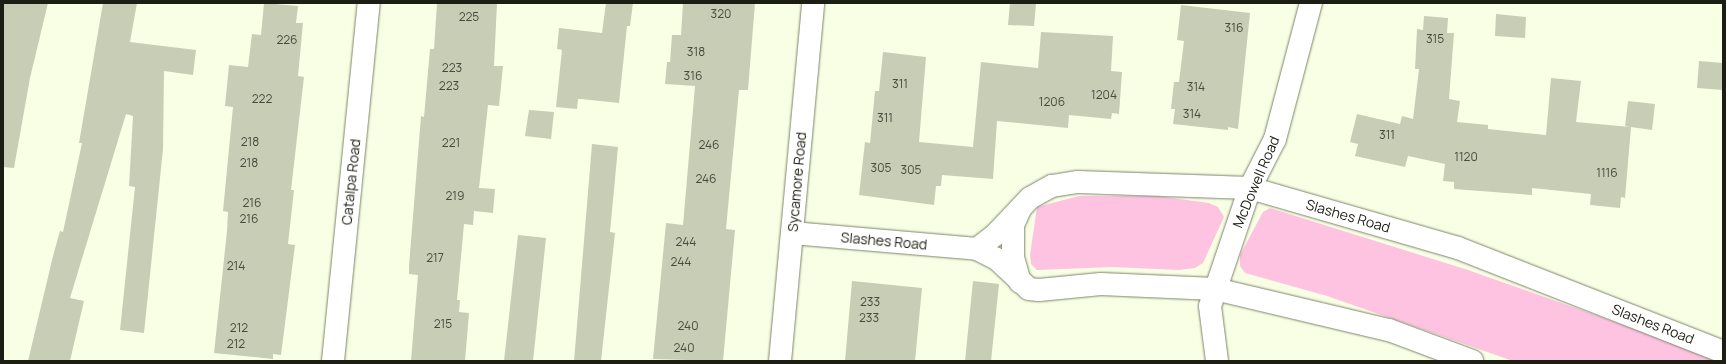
<!DOCTYPE html>
<html>
<head>
<meta charset="utf-8">
<style>
  body { margin:0 }
  #map { position:relative; width:1726px; height:364px; overflow:hidden; background:#f8ffe4; font-family:Manrope,sans-serif }
  div>[style] { position:absolute }
  [style*='--x'] { left:calc(var(--x)*1px); top:calc(var(--y)*1px); width:calc(var(--w)*1px); rotate:calc(var(--a)*1deg) }
  .green>* { inset:0; background:#fdc3e0 }
  .building>* { inset:0; background:#c8ceb5 }
  .roads { filter:drop-shadow(0 0 1px #7f846d) drop-shadow(0 0 1px #7f846d) }
  .minor>* { height:22px; margin:-11px; padding:0 11px; transform-origin:11px; border-radius:11px; background:#fff }
  span { translate:-50% -50%; white-space:nowrap; text-align:center; line-height:1.15; -webkit-text-stroke:3px #fff; paint-order:stroke }
  .number-label { font-size:12px; color:#474a3c }
  .number-label span { -webkit-text-stroke-width:0 }
  .street-label { font-size:14px; color:#1c1e14 }
  .frame { position:absolute; inset:0; border:4px solid #1c1e14; pointer-events:none }
</style>
</head>
<body>
<div id="map">
  <div class="green">
    <div style="clip-path:polygon(1079px 196px,1157px 196px,1209px 203px,1218px 207px,1224px 217px,1203px 263px,1195px 268px,1179px 270px,1112px 267px,1037px 270px,1031px 264px,1030px 255px,1037px 207px)"></div>
    <div style="clip-path:polygon(1270px 208px,1468px 270px,1683px 346px,1716px 361px,1513px 361px,1327px 296px,1245px 273px,1240px 266px,1240px 255px,1263px 212px)"></div>
  </div>
  <div class="building">
    <div style="clip-path:polygon(3px 3px,48px 3px,30px 78px,14px 168px,3px 167px)"></div>
    <div style="clip-path:polygon(103px 3px,137px 3px,130px 42px,196px 50px,193px 75px,164px 71px,163px 149px,144px 333px,120px 330px,135px 187px,129px 186px,133px 116px,126px 114px,70px 298px,84px 301px,70px 361px,28px 361px,53px 256px,60px 231px,63px 232px,82px 143px,79px 143px)"></div>
    <div style="clip-path:polygon(264px 3px,298px 6px,296px 23px,303px 23px,298px 76px,304px 77px,291px 190px,294px 190px,288px 244px,295px 245px,281px 355px,273px 354px,273px 359px,214px 353px,227px 231px,228px 212px,223px 211px,233px 107px,225px 106px,229px 65px,248px 67px,252px 34px,261px 35px)"></div>
    <div style="clip-path:polygon(437px 3px,497px 3px,494px 66px,503px 66px,499px 106px,488px 105px,479px 188px,495px 189px,493px 213px,474px 211px,473px 225px,464px 224px,457px 300px,460px 300px,459px 312px,469px 313px,465px 361px,411px 361px,418px 275px,409px 274px,409px 266px,421px 116px,424px 117px,430px 49px,434px 49px)"></div>
    <div style="clip-path:polygon(606px 3px,633px 3px,630px 26px,627px 26px,619px 103px,581px 99px,578px 99px,577px 109px,556px 107px,562px 50px,557px 49px,559px 28px,602px 33px)"></div>
    <div style="clip-path:polygon(683px 3px,755px 3px,748px 90px,739px 90px,726px 229px,735px 230px,723px 361px,653px 359px,666px 223px,683px 225px,695px 86px,665px 84px,667px 62px,670px 62px,672px 35px,681px 35px)"></div>
    <div style="clip-path:polygon(1010px 3px,1036px 4px,1034px 26px,1008px 25px)"></div>
    <div style="clip-path:polygon(1181px 5px,1250px 13px,1238px 129px,1228px 127px,1228px 130px,1173px 124px,1175px 109px,1171px 109px,1174px 82px,1179px 82px,1184px 41px,1177px 40px)"></div>
    <div style="clip-path:polygon(1496px 14px,1526px 17px,1525px 38px,1495px 36px)"></div>
    <div style="clip-path:polygon(1424px 16px,1448px 18px,1447px 33px,1454px 33px,1449px 99px,1460px 101px,1457px 122px,1488px 125px,1488px 129px,1546px 135px,1551px 78px,1581px 81px,1576px 122px,1630px 127px,1625px 126px,1628px 101px,1655px 104px,1652px 130px,1631px 127px,1625px 198px,1621px 197px,1620px 208px,1590px 205px,1591px 194px,1532px 188px,1532px 195px,1454px 189px,1454px 182px,1443px 181px,1445px 164px,1408px 156px,1405px 167px,1355px 156px,1358px 144px,1350px 142px,1357px 114px,1400px 124px,1402px 116px,1413px 119px,1419px 69px,1415px 69px,1417px 29px,1423px 30px)"></div>
    <div style="clip-path:polygon(1041px 32px,1113px 36px,1111px 71px,1122px 72px,1119px 114px,1112px 113px,1111px 119px,1069px 115px,1068px 128px,997px 121px,993px 179px,942px 175px,941px 186px,936px 186px,934px 205px,859px 195px,865px 142px,870px 143px,875px 91px,879px 91px,883px 52px,926px 57px,919px 142px,973px 147px,981px 62px,1038px 68px)"></div>
    <div style="clip-path:polygon(1699px 61px,1723px 63px,1723px 90px,1697px 88px)"></div>
    <div style="clip-path:polygon(529px 110px,554px 112px,551px 139px,525px 136px)"></div>
    <div style="clip-path:polygon(592px 144px,618px 147px,610px 232px,615px 233px,601px 361px,574px 361px)"></div>
    <div style="clip-path:polygon(518px 235px,546px 238px,533px 361px,504px 361px)"></div>
    <div style="clip-path:polygon(852px 281px,922px 288px,915px 361px,845px 361px)"></div>
    <div style="clip-path:polygon(973px 281px,999px 284px,991px 361px,965px 361px)"></div>
  </div>
  <div class="roads">
    <div class="minor">
      <div style="--x:792;--y:233;--w:186;--a:4.9"></div>
      <div style="--x:977;--y:249;--w:22;--a:27"></div>
      <div style="--x:997;--y:259;--w:44;--a:43.2"></div>
      <div style="--x:1029;--y:289;--w:10;--a:6"></div>
      <div style="--x:1039;--y:290;--w:62;--a:-5.5"></div>
      <div style="--x:1101;--y:284;--w:114;--a:2.5"></div>
      <div style="--x:1215;--y:289;--w:179;--a:13.3"></div>
      <div style="--x:1389;--y:330;--w:89;--a:20.5"></div>
      <div style="--x:977;--y:249;--w:23;--a:-38"></div>
      <div style="--x:995;--y:235;--w:51;--a:-46.6"></div>
      <div style="--x:1030;--y:198;--w:25;--a:-29"></div>
      <div style="--x:1052;--y:186;--w:26;--a:-9"></div>
      <div style="--x:1078;--y:182;--w:172;--a:2"></div>
      <div style="--x:1250;--y:188;--w:216;--a:16.1"></div>
      <div style="--x:1458;--y:248;--w:285;--a:21.4"></div>
      <div style="--x:1020;--y:282;--w:26;--a:-106"></div>
      <div style="--x:1013;--y:257;--w:32;--a:-90"></div>
      <div style="--x:1013;--y:225;--w:17;--a:-66"></div>
      <div style="--x:333;--y:361;--w:360;--a:-84.3"></div>
      <div style="--x:780;--y:361;--w:360;--a:-84.7"></div>
      <div style="--x:1217;--y:361;--w:55;--a:-97.3"></div>
      <div style="--x:1210;--y:306;--w:125;--a:-71.3"></div>
      <div style="--x:1250;--y:188;--w:55;--a:-63"></div>
      <div style="--x:1275;--y:139;--w:141;--a:-75.2"></div>
    </div>
  </div>
  <div class="number-label">
    <span style="left:721px;top:14px">320</span>
    <span style="left:469px;top:17px">225</span>
    <span style="left:1234px;top:28px">316</span>
    <span style="left:1435px;top:39px">315</span>
    <span style="left:287px;top:40px">226</span>
    <span style="left:696px;top:52px">318</span>
    <span style="left:452px;top:68px">223</span>
    <span style="left:693px;top:76px">316</span>
    <span style="left:900px;top:84px">311</span>
    <span style="left:449px;top:86px">223</span>
    <span style="left:1196px;top:87px">314</span>
    <span style="left:1104px;top:95px">1204</span>
    <span style="left:262px;top:99px">222</span>
    <span style="left:1052px;top:102px">1206</span>
    <span style="left:1192px;top:114px">314</span>
    <span style="left:885px;top:118px">311</span>
    <span style="left:1387px;top:135px">311</span>
    <span style="left:250px;top:142px">218</span>
    <span style="left:451px;top:143px">221</span>
    <span style="left:709px;top:145px">246</span>
    <span style="left:1466px;top:157px">1120</span>
    <span style="left:249px;top:163px">218</span>
    <span style="left:881px;top:168px">305</span>
    <span style="left:911px;top:170px">305</span>
    <span style="left:1607px;top:173px">1116</span>
    <span style="left:706px;top:179px">246</span>
    <span style="left:455px;top:196px">219</span>
    <span style="left:252px;top:203px">216</span>
    <span style="left:249px;top:219px">216</span>
    <span style="left:686px;top:242px">244</span>
    <span style="left:435px;top:258px">217</span>
    <span style="left:681px;top:262px">244</span>
    <span style="left:236px;top:266px">214</span>
    <span style="left:870px;top:302px">233</span>
    <span style="left:869px;top:318px">233</span>
    <span style="left:443px;top:324px">215</span>
    <span style="left:688px;top:326px">240</span>
    <span style="left:239px;top:328px">212</span>
    <span style="left:236px;top:344px">212</span>
    <span style="left:684px;top:348px">240</span>
  </div>
  <div class="street-label">
    <span style="left:351px;top:182px;rotate:-84deg">Catalpa Road</span>
    <span style="left:797px;top:182px;rotate:-85deg">Sycamore Road</span>
    <span style="left:1256px;top:182px;rotate:-67deg">McDowell Road</span>
    <span style="left:1348px;top:216px;rotate:16deg">Slashes Road</span>
    <span style="left:884px;top:241px;rotate:5deg">Slashes Road</span>
    <span style="left:1653px;top:324px;rotate:21deg">Slashes Road</span>
  </div>
  <div class="frame"></div>
</div>
</body>
</html>
